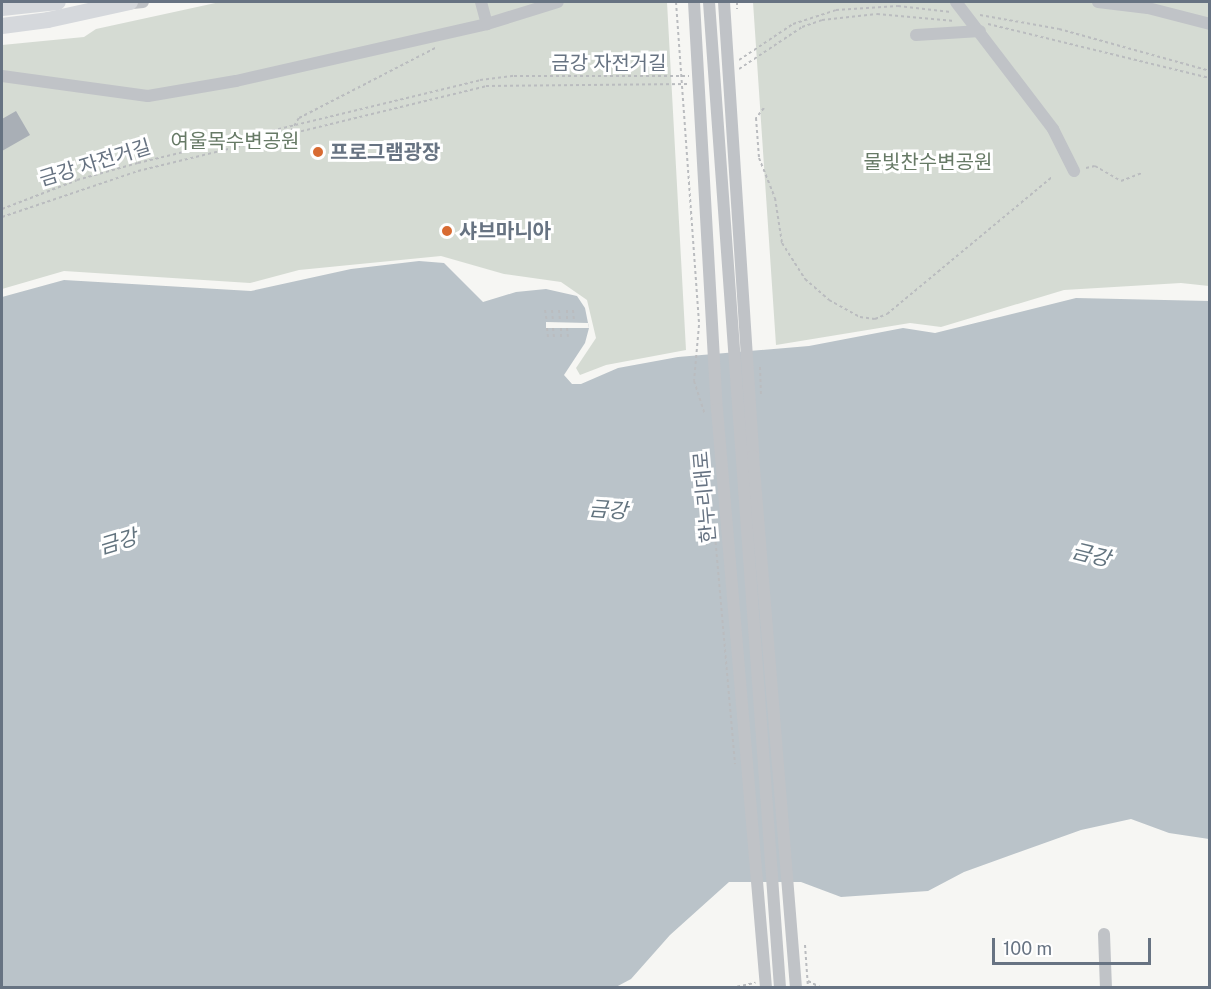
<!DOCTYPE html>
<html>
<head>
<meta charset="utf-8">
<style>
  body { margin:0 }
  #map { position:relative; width:1211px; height:989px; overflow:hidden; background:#f6f6f3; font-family:"Public Sans","Noto Sans KR",sans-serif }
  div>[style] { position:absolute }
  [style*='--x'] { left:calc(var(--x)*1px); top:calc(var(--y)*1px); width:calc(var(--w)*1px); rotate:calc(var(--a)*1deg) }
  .green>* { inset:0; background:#d5dbd3 }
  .water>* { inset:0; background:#bac3c9 }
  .pier>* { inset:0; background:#f6f6f3 }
  .building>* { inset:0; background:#a9afb6 }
  .path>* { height:2px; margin-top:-1px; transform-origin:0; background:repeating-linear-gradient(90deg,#babcbf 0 3px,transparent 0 6px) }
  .minor>* { height:12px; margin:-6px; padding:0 6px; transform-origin:6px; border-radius:6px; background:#c0c3c7 }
  .major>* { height:16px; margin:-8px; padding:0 8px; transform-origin:8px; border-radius:8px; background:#d5d8dc }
  .dots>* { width:16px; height:16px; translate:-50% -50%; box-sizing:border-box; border:3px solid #fff; border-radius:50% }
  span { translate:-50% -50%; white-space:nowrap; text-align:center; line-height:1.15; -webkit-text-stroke:6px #fff; paint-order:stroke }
  .street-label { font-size:20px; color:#677382 }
  .park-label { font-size:20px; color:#677a66 }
  .poi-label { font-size:20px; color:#677382; font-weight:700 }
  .left { translate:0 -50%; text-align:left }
  .water-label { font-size:21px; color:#63747f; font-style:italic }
  .frame { position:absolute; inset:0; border:3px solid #677382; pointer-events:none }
  .scale { position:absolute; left:992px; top:938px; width:159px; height:27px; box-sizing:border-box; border:3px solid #677382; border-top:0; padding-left:8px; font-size:18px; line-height:21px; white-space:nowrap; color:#677382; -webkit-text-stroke:4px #fff; paint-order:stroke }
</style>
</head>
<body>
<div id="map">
  <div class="green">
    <div style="clip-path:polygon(220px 2px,667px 2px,686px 350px,606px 365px,580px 375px,576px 368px,596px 338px,587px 300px,561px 282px,504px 274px,441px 256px,299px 270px,250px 283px,64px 271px,2px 289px,2px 45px,84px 37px,96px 29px)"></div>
    <div style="clip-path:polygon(753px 2px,1209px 2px,1209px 286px,1181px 283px,1064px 290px,941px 327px,910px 323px,776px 345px)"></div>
  </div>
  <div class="water">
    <div style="clip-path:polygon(419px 261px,444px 263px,483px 302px,516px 292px,546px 289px,577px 296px,585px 308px,589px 328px,585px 343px,564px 375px,572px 384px,581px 384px,618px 368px,678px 357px,809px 346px,903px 328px,935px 333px,1076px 298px,1209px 301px,1209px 839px,1169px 833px,1131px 819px,1081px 830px,964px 872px,928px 891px,841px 897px,801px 882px,729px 882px,670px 935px,631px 979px,616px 987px,2px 988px,2px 297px,64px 280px,251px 291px,351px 269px)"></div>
  </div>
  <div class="pier">
    <div style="clip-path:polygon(546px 322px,588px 323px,589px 328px,546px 328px)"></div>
  </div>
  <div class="building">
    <div style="clip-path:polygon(16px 111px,30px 135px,2px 151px,2px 119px)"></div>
  </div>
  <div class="path">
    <div style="--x:676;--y:2;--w:324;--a:85.9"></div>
    <div style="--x:699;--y:325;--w:56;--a:95.1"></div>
    <div style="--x:694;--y:381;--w:35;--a:72"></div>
    <div style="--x:737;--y:2;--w:7;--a:90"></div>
    <div style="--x:980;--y:15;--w:80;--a:10"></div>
    <div style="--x:1059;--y:29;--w:157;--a:15.5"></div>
    <div style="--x:988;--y:24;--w:228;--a:13.7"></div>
    <div style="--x:739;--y:60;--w:65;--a:-33.7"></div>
    <div style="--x:793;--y:24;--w:45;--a:-18"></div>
    <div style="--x:836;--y:10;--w:62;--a:-3.7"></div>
    <div style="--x:898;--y:6;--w:53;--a:6.5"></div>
    <div style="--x:739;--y:69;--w:76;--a:-33.7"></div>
    <div style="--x:802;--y:27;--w:21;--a:-19"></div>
    <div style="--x:822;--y:20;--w:55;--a:-6.2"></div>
    <div style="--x:877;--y:14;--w:78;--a:5.1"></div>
    <div style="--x:764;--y:108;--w:13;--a:129"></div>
    <div style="--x:756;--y:118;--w:40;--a:85.7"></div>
    <div style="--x:759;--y:158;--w:43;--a:68.2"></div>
    <div style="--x:775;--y:198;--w:46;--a:81.2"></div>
    <div style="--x:782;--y:243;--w:43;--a:57.4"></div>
    <div style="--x:805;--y:279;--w:32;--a:41"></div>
    <div style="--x:829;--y:300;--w:35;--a:29"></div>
    <div style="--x:860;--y:317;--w:15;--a:8"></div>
    <div style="--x:875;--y:319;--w:13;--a:-23"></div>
    <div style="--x:887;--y:314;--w:216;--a:-39.7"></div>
    <div style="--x:288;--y:136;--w:21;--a:-59"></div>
    <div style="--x:299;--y:118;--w:155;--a:-27.2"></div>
    <div style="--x:1086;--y:168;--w:9;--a:-13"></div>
    <div style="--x:1095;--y:166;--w:30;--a:30"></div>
    <div style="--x:1121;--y:181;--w:22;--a:-21"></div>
    <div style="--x:2;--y:209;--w:80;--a:-21.1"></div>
    <div style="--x:77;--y:180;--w:63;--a:-15.6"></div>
    <div style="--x:138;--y:163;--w:352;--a:-13.6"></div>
    <div style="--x:480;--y:80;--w:34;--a:-7"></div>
    <div style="--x:514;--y:76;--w:175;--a:0"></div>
    <div style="--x:2;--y:217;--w:144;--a:-18.7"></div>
    <div style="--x:138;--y:171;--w:358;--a:-13.7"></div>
    <div style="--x:486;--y:86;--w:202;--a:-0.6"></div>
    <div style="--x:545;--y:310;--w:12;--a:81"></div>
    <div style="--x:552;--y:310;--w:12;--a:85"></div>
    <div style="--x:559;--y:310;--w:12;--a:85"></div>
    <div style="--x:567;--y:310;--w:12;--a:90"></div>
    <div style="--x:573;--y:310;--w:12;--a:85"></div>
    <div style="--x:547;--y:328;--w:10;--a:84"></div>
    <div style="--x:553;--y:328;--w:10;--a:84"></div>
    <div style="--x:561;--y:328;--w:10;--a:90"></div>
    <div style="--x:567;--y:328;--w:9;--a:84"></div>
    <div style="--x:760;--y:367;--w:30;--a:88"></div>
    <div style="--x:714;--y:524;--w:241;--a:85"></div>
    <div style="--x:805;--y:945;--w:43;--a:86"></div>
    <div style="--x:808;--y:981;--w:16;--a:27"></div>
    <div style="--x:731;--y:988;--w:25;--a:-12"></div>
  </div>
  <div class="minor">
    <div style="--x:481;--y:2;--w:23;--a:75"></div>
    <div style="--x:694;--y:2;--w:408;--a:86.8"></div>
    <div style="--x:717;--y:409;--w:581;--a:85.16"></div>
    <div style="--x:709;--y:2;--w:989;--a:85.88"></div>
    <div style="--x:724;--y:2;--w:455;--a:86.3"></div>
    <div style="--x:753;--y:456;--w:534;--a:85.38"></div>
    <div style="--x:956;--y:2;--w:160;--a:52.6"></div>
    <div style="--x:1053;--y:129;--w:47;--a:63.4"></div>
    <div style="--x:1098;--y:2;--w:50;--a:6.8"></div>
    <div style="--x:1148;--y:8;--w:64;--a:14.5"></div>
    <div style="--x:123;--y:4;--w:20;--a:-6"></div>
    <div style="--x:916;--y:35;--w:64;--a:-3.6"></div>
    <div style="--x:2;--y:76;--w:147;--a:7.8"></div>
    <div style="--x:148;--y:96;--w:89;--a:-9.7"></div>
    <div style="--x:236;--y:81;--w:257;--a:-12.8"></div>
    <div style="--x:487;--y:24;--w:74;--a:-17.2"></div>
    <div style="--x:1104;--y:934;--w:54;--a:87.9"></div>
  </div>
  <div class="major">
    <div style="--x:2;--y:8;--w:56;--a:-6.1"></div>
    <div style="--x:2;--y:26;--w:46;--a:-7.4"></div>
    <div style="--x:48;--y:20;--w:84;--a:-12.4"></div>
  </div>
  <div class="dots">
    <div style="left:318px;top:152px;background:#d86b32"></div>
    <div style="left:447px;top:231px;background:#d86b32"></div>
  </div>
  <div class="street-label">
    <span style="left:609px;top:63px">금강 자전거길</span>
    <span style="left:95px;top:163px;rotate:-17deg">금강 자전거길</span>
    <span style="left:705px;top:497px;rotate:-95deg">한누리대로</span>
  </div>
  <div class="park-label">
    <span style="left:235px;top:141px">여울목수변공원</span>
    <span style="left:928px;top:162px">물빛찬수변공원</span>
  </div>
  <div class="poi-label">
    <span class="left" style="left:330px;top:152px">프로그램광장</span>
    <span class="left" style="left:459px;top:231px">샤브마니아</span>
  </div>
  <div class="water-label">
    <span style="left:608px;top:510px;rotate:4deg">금강</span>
    <span style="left:118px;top:542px;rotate:-17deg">금강</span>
    <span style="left:1091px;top:555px;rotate:14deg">금강</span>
  </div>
  <div class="frame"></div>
  <div class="scale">100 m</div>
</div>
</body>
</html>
